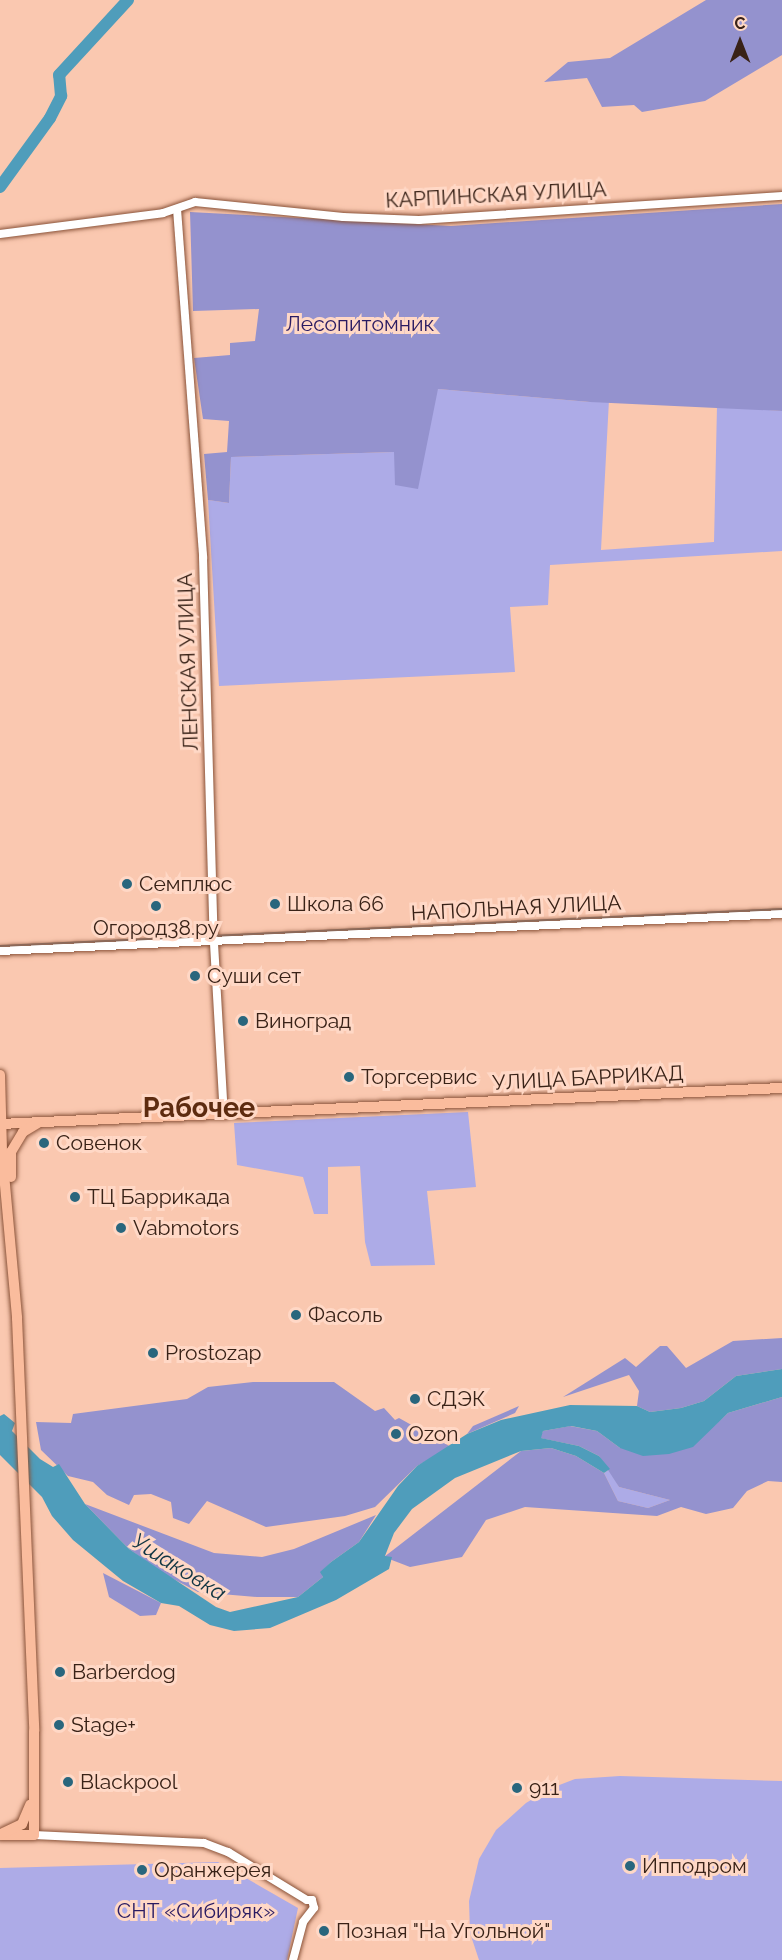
<!DOCTYPE html>
<html>
<head>
<meta charset="utf-8">
<style>
  body { margin:0 }
  #map { position:relative; width:782px; height:1960px; overflow:hidden; background:#fac8b0; font-family:Raleway,sans-serif }
  div>[style] { position:absolute }
  [style*='--x'] { left:calc(var(--x)*1px); top:calc(var(--y)*1px); width:calc(var(--w)*1px); rotate:calc(var(--a)*1deg) }
  .green>* { inset:0; background:#adabe7 }
  .forest>* { inset:0; background:#9492ce }
  .water>* { inset:0; background:#4f9dbb }
  .river>* { height:12px; margin:-6px; padding:0 6px; transform-origin:6px; border-radius:6px; background:#4f9dbb }
  .roads { filter:drop-shadow(0 0 2px #8a5339) drop-shadow(0 0 2px #8a5339) }
  .minor>* { height:8px; margin:-4px; padding:0 4px; transform-origin:4px; border-radius:4px; background:#fff }
  .major>* { height:10px; margin:-5px; padding:0 5px; transform-origin:5px; border-radius:5px; background:#fabc9d }
  .tram>* { height:1.5px; margin:-0.75px; padding:0 0.75px; transform-origin:0.75px; border-radius:0.75px; background:#8c6959 }
  .dots>* { width:16px; height:16px; translate:-50% -50%; box-sizing:border-box; border:3px solid #ffd8c6; border-radius:50% }
  span { translate:-50% -50%; white-space:nowrap; text-align:center; line-height:1.15; -webkit-text-stroke:6px #ffd8c6; paint-order:stroke }
  .street-label { font-size:21px; color:#392217 }
  .park-label { font-size:21px; color:#2a1b62 }
  .poi-label { font-size:21px; color:#392217 }
  .left { translate:0 -50%; text-align:left }
  .water-label { font-size:22px; color:#103442; font-style:italic }
  .district-label { font-size:27px; color:#5d2b10; font-weight:700 }
  .north { position:absolute; left:710px; top:12px; width:60px; height:60px; -webkit-text-stroke:4px #ffd8c6; paint-order:stroke; rotate:0deg; font-size:16px; font-weight:700; line-height:24px; text-align:center; color:#392217 }
  .north::after { content:''; display:block; margin:auto; width:21px; height:27px; background:#392217; clip-path:polygon(50% 0,100% 100%,50% 72%,0 100%) }
</style>
</head>
<body>
<div id="map">
  <div class="green">
    <div style="clip-path:polygon(438px 389px,590px 402px,609px 400px,601px 550px,714px 542px,717px 406px,782px 411px,782px 551px,550px 565px,548px 605px,510px 607px,515px 672px,219px 686px,208px 500px,229px 503px,231px 457px,394px 452px)"></div>
    <div style="clip-path:polygon(468px 1112px,476px 1187px,427px 1191px,435px 1265px,371px 1266px,365px 1242px,360px 1166px,328px 1167px,328px 1214px,314px 1214px,303px 1177px,237px 1165px,234px 1123px)"></div>
    <div style="clip-path:polygon(610px 1469px,619px 1487px,670px 1500px,648px 1508px,618px 1501px,604px 1473px)"></div>
    <div style="clip-path:polygon(620px 1776px,782px 1781px,782px 1960px,479px 1960px,470px 1933px,469px 1901px,479px 1859px,496px 1830px,526px 1803px,549px 1789px,575px 1779px)"></div>
    <div style="clip-path:polygon(218px 1862px,298px 1908px,287px 1960px,0 1960px,0 1868px)"></div>
  </div>
  <div class="forest">
    <div style="clip-path:polygon(706px 0,782px 0,782px 55px,705px 101px,642px 112px,634px 105px,602px 107px,587px 78px,544px 82px,568px 62px,610px 58px)"></div>
    <div style="clip-path:polygon(782px 204px,782px 411px,590px 402px,438px 389px,418px 489px,395px 485px,394px 452px,231px 457px,229px 503px,208px 500px,204px 454px,227px 452px,229px 421px,203px 419px,194px 358px,230px 355px,230px 343px,255px 341px,259px 309px,193px 311px,190px 212px,451px 226px)"></div>
    <div style="clip-path:polygon(782px 1338px,782px 1369px,736px 1376px,704px 1401px,681px 1408px,650px 1412px,637px 1406px,639px 1391px,629px 1375px,563px 1397px,625px 1358px,636px 1367px,660px 1346px,667px 1346px,686px 1368px,733px 1341px)"></div>
    <div style="clip-path:polygon(253px 1382px,334px 1382px,375px 1411px,384px 1408px,395px 1420px,399px 1418px,451px 1447px,417px 1466px,375px 1507px,345px 1516px,266px 1527px,207px 1501px,189px 1524px,173px 1518px,171px 1502px,151px 1494px,134px 1495px,129px 1505px,107px 1495px,93px 1482px,68px 1476px,41px 1450px,36px 1422px,71px 1423px,73px 1414px,187px 1399px,208px 1387px)"></div>
    <div style="clip-path:polygon(782px 1397px,782px 1482px,768px 1481px,747px 1491px,733px 1508px,706px 1514px,681px 1507px,657px 1516px,525px 1507px,486px 1520px,462px 1557px,410px 1567px,384px 1557px,521px 1451px,551px 1448px,576px 1456px,604px 1473px,618px 1501px,648px 1508px,670px 1500px,619px 1487px,599px 1456px,579px 1446px,540px 1438px,543px 1431px,570px 1426px,597px 1431px,620px 1448px,715px 1425px,728px 1413px)"></div>
    <div style="clip-path:polygon(519px 1406px,515px 1413px,467px 1434px,473px 1426px)"></div>
    <div style="clip-path:polygon(85px 1504px,214px 1553px,262px 1557px,294px 1549px,376px 1515px,359px 1542px,331px 1562px,321px 1572px,323px 1577px,298px 1597px,257px 1597px,198px 1592px,164px 1574px,129px 1549px)"></div>
    <div style="clip-path:polygon(103px 1573px,161px 1603px,156px 1615px,140px 1616px,109px 1597px)"></div>
  </div>
  <div class="water">
    <div style="clip-path:polygon(782px 1369px,782px 1397px,728px 1413px,693px 1447px,669px 1454px,643px 1456px,620px 1448px,597px 1431px,571px 1426px,543px 1431px,541px 1438px,579px 1446px,599px 1456px,610px 1469px,604px 1473px,576px 1456px,551px 1448px,521px 1451px,455px 1478px,412px 1509px,394px 1533px,385px 1556px,392px 1557px,389px 1569px,336px 1600px,270px 1628px,234px 1631px,210px 1625px,179px 1606px,161px 1603px,123px 1581px,73px 1540px,52px 1516px,42px 1497px,0 1455px,0 1416px,4px 1414px,15px 1423px,12px 1431px,40px 1459px,53px 1467px,59px 1464px,85px 1504px,129px 1549px,216px 1607px,230px 1612px,298px 1597px,323px 1577px,320px 1572px,331px 1562px,359px 1542px,398px 1486px,417px 1466px,467px 1434px,501px 1420px,570px 1405px,637px 1406px,650px 1412px,681px 1408px,704px 1401px,736px 1376px)"></div>
  </div>
  <div class="river">
    <div style="--x:0;--y:187;--w:85;--a:-54.1"></div>
    <div style="--x:50;--y:118;--w:25;--a:-63"></div>
    <div style="--x:61;--y:96;--w:21;--a:-95"></div>
    <div style="--x:59;--y:75;--w:102;--a:-47.4"></div>
  </div>
  <div class="roads">
    <div class="minor">
      <div style="--x:177;--y:209;--w:349;--a:85.7"></div>
      <div style="--x:203;--y:557;--w:369;--a:88.4"></div>
      <div style="--x:213;--y:926;--w:189;--a:86.7"></div>
      <div style="--x:0;--y:234;--w:164;--a:-7.3"></div>
      <div style="--x:163;--y:213;--w:34;--a:-19"></div>
      <div style="--x:195;--y:202;--w:149;--a:5.8"></div>
      <div style="--x:343;--y:217;--w:76;--a:2.3"></div>
      <div style="--x:419;--y:220;--w:364;--a:-3.8"></div>
      <div style="--x:0;--y:951;--w:783;--a:-2.71"></div>
      <div style="--x:34;--y:1835;--w:170;--a:2.7"></div>
      <div style="--x:204;--y:1843;--w:26;--a:21"></div>
      <div style="--x:228;--y:1852;--w:92;--a:31.3"></div>
      <div style="--x:307;--y:1900;--w:5;--a:0"></div>
      <div style="--x:312;--y:1900;--w:8;--a:76"></div>
      <div style="--x:293;--y:1960;--w:39;--a:-75"></div>
      <div style="--x:303;--y:1922;--w:18;--a:-52"></div>
    </div>
    <div class="major">
      <div style="--x:0;--y:1075;--w:77;--a:88.5"></div>
      <div style="--x:2;--y:1152;--w:167;--a:84.8"></div>
      <div style="--x:17;--y:1318;--w:413;--a:87.6"></div>
      <div style="--x:34;--y:1731;--w:104;--a:90"></div>
      <div style="--x:34;--y:1835;--w:34;--a:180"></div>
      <div style="--x:0;--y:1124;--w:783;--a:-2.64"></div>
      <div style="--x:11;--y:1177;--w:25;--a:-90"></div>
      <div style="--x:11;--y:1152;--w:23;--a:-59"></div>
      <div style="--x:23;--y:1132;--w:17;--a:-31"></div>
      <div style="--x:3;--y:1833;--w:21;--a:-25"></div>
      <div style="--x:22;--y:1824;--w:21;--a:-67"></div>
    </div>
  </div>
  <div class="tram">
    <div style="--x:0;--y:946;--w:783;--a:-2.71"></div>
  </div>
  <div class="dots">
    <div style="left:127px;top:884px;background:#29667d"></div>
    <div style="left:275px;top:904px;background:#29667d"></div>
    <div style="left:156px;top:906px;background:#29667d"></div>
    <div style="left:195px;top:976px;background:#29667d"></div>
    <div style="left:243px;top:1021px;background:#29667d"></div>
    <div style="left:349px;top:1077px;background:#29667d"></div>
    <div style="left:44px;top:1143px;background:#29667d"></div>
    <div style="left:75px;top:1197px;background:#29667d"></div>
    <div style="left:121px;top:1228px;background:#29667d"></div>
    <div style="left:296px;top:1315px;background:#29667d"></div>
    <div style="left:153px;top:1353px;background:#29667d"></div>
    <div style="left:415px;top:1399px;background:#29667d"></div>
    <div style="left:396px;top:1434px;background:#29667d"></div>
    <div style="left:60px;top:1672px;background:#29667d"></div>
    <div style="left:59px;top:1725px;background:#29667d"></div>
    <div style="left:68px;top:1782px;background:#29667d"></div>
    <div style="left:517px;top:1788px;background:#29667d"></div>
    <div style="left:630px;top:1866px;background:#29667d"></div>
    <div style="left:142px;top:1870px;background:#29667d"></div>
    <div style="left:324px;top:1931px;background:#29667d"></div>
  </div>
  <div class="street-label">
    <span style="left:496px;top:195px;rotate:-3deg">КАРПИНСКАЯ УЛИЦА</span>
    <span style="left:188px;top:662px;rotate:-92deg">ЛЕНСКАЯ УЛИЦА</span>
    <span style="left:516px;top:908px;rotate:-3deg">НАПОЛЬНАЯ УЛИЦА</span>
    <span style="left:588px;top:1078px;rotate:-3deg">УЛИЦА БАРРИКАД</span>
  </div>
  <div class="park-label">
    <span style="left:360px;top:324px">Лесопитомник</span>
    <span style="left:196px;top:1911px">СНТ «Сибиряк»</span>
  </div>
  <div class="poi-label">
    <span class="left" style="left:139px;top:884px">Семплюс</span>
    <span class="left" style="left:287px;top:904px">Школа 66</span>
    <span style="left:156px;top:928px">Огород38.ру</span>
    <span class="left" style="left:207px;top:976px">Суши сет</span>
    <span class="left" style="left:255px;top:1021px">Виноград</span>
    <span class="left" style="left:361px;top:1077px">Торгсервис</span>
    <span class="left" style="left:56px;top:1143px">Совенок</span>
    <span class="left" style="left:87px;top:1197px">ТЦ Баррикада</span>
    <span class="left" style="left:133px;top:1228px">Vabmotors</span>
    <span class="left" style="left:308px;top:1315px">Фасоль</span>
    <span class="left" style="left:165px;top:1353px">Prostozap</span>
    <span class="left" style="left:427px;top:1399px">СДЭК</span>
    <span class="left" style="left:408px;top:1434px">Ozon</span>
    <span class="left" style="left:72px;top:1672px">Barberdog</span>
    <span class="left" style="left:71px;top:1725px">Stage+</span>
    <span class="left" style="left:80px;top:1782px">Blackpool</span>
    <span class="left" style="left:529px;top:1788px">911</span>
    <span class="left" style="left:642px;top:1866px">Ипподром</span>
    <span class="left" style="left:154px;top:1870px">Оранжерея</span>
    <span class="left" style="left:336px;top:1931px">Позная "На Угольной"</span>
  </div>
  <div class="water-label">
    <span style="left:179px;top:1567px;rotate:32deg">Ушаковка</span>
  </div>
  <div class="district-label">
    <span style="left:199px;top:1108px">Рабочее</span>
  </div>
  <div class="north">С</div>
</div>
</body>
</html>
